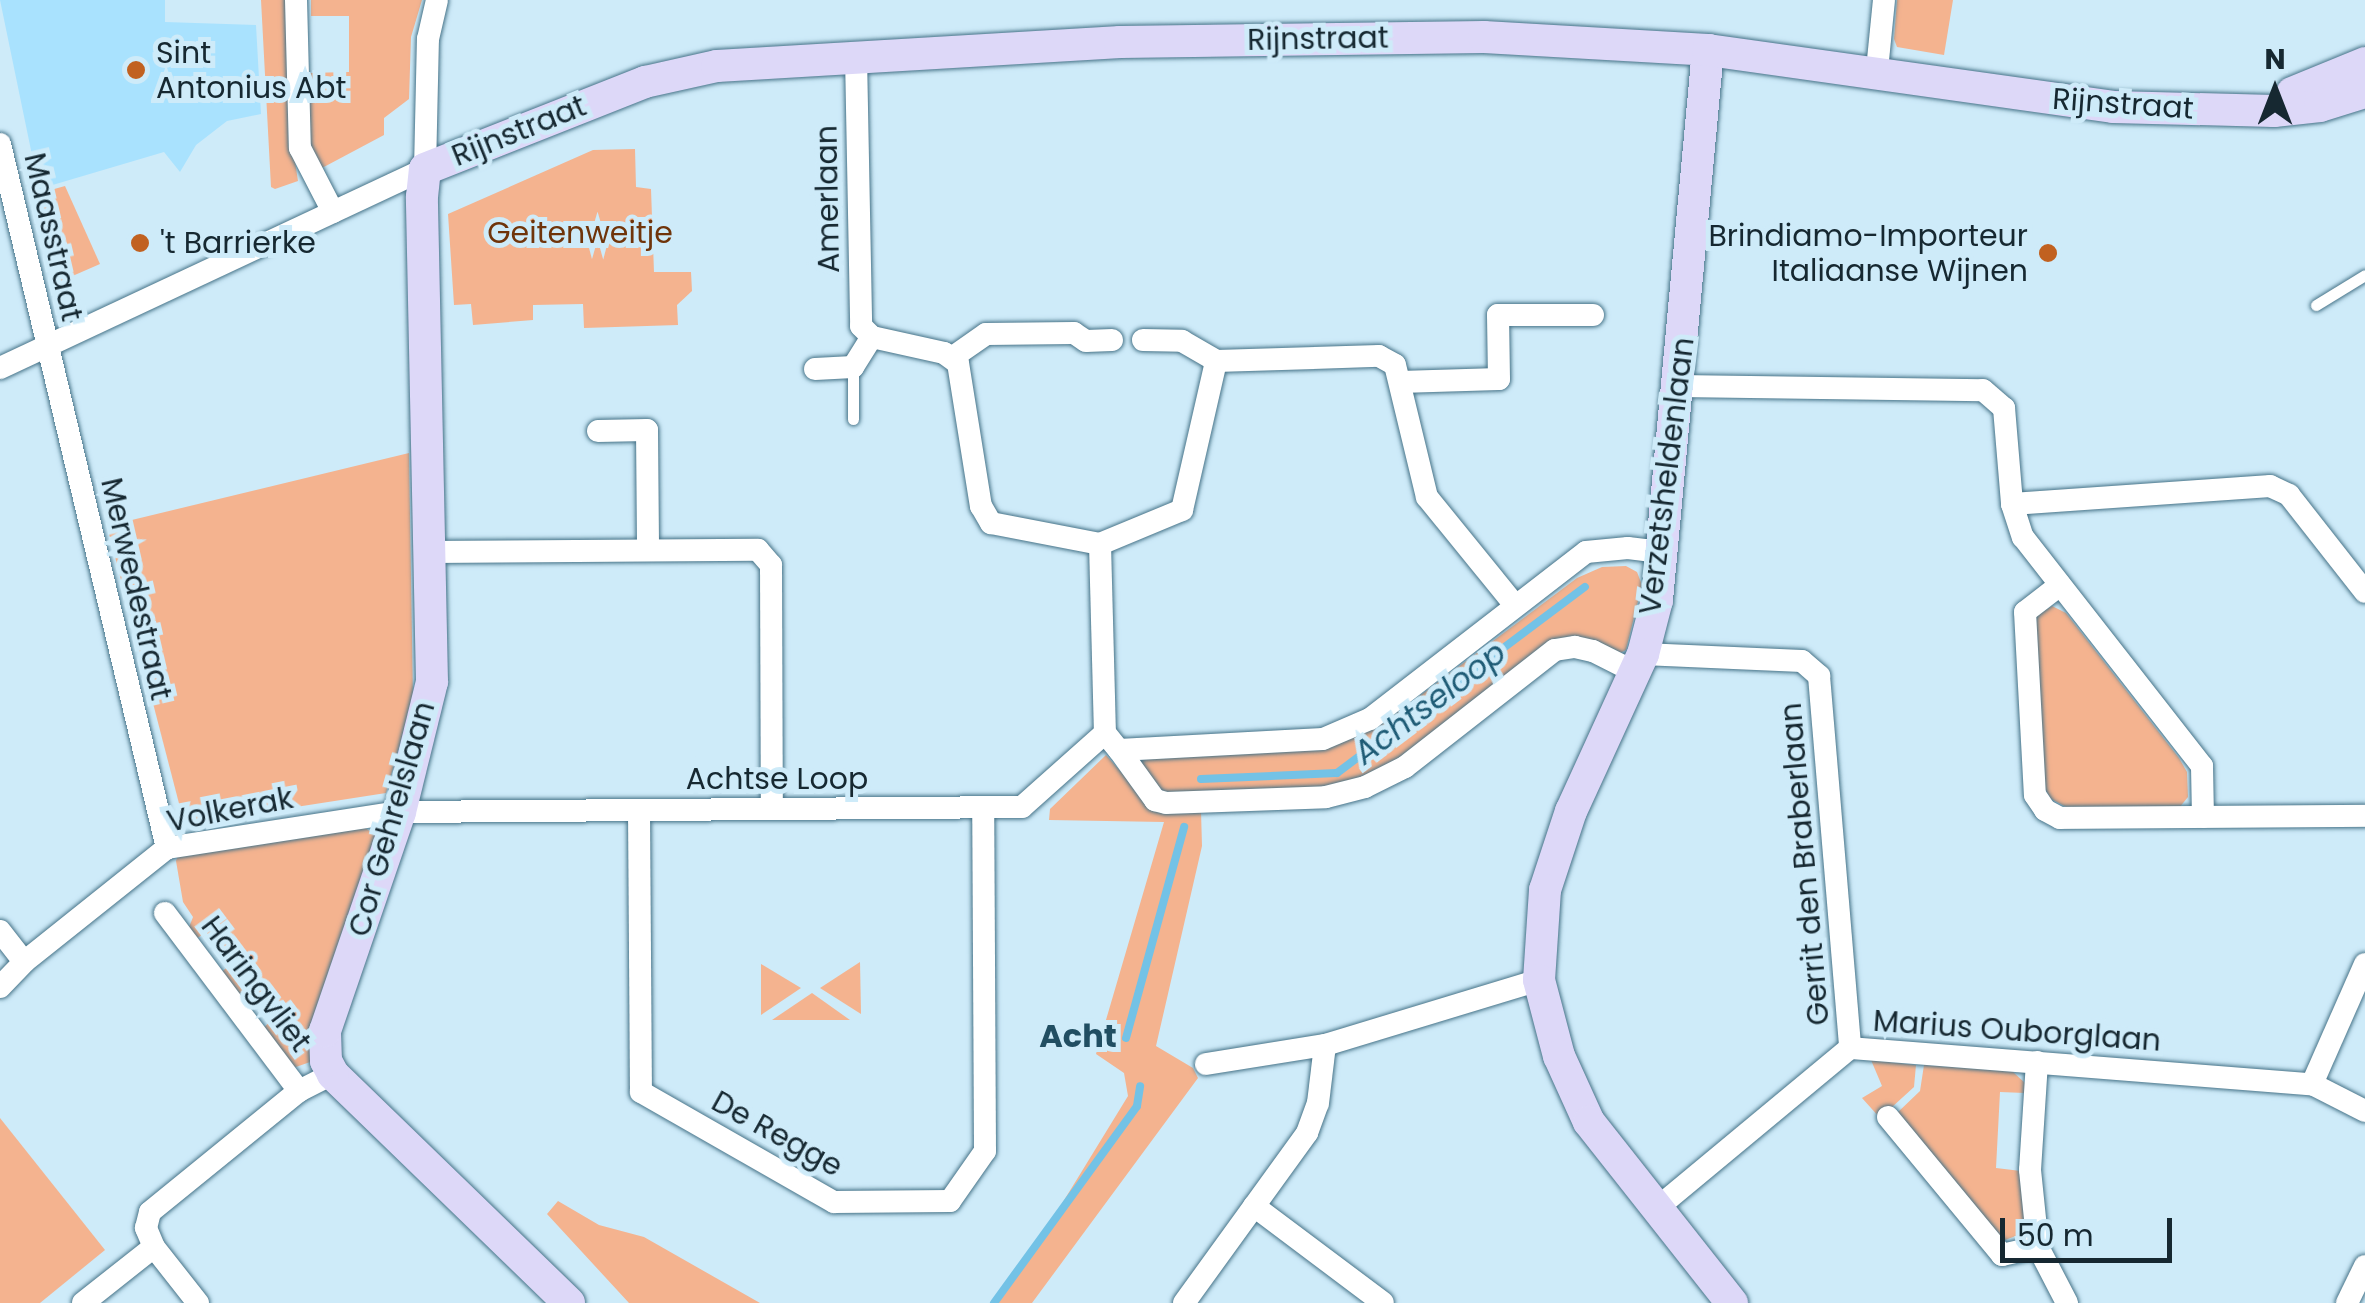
<!DOCTYPE html>
<html>
<head>
<meta charset="utf-8">
<style>
  body { margin:0 }
  #map { position:relative; width:2365px; height:1303px; overflow:hidden; background:#ceebf9; font-family:Poppins,sans-serif }
  div>[style] { position:absolute }
  [style*='--x'] { left:calc(var(--x)*1px); top:calc(var(--y)*1px); width:calc(var(--w)*1px); rotate:calc(var(--a)*1deg) }
  .built>* { inset:0; background:#a9e2fe }
  .green>* { inset:0; background:#f4b38f }
  .stream>* { height:8px; margin:-4px; padding:0 4px; transform-origin:4px; border-radius:4px; background:#73c2e6 }
  .roads { filter:drop-shadow(0 0 2px #467388) drop-shadow(0 0 2px #467388) }
  .lane>* { height:11px; margin:-5.5px; padding:0 5.5px; transform-origin:5.5px; border-radius:5.5px; background:#fff }
  .street>* { height:22px; margin:-11px; padding:0 11px; transform-origin:11px; border-radius:11px; background:#fff }
  .secondary>* { height:32px; margin:-16px; padding:0 16px; transform-origin:16px; border-radius:16px; background:#ddd8f8 }
  .dots>* { width:28px; height:28px; translate:-50% -50%; box-sizing:border-box; border:5px solid #ceebf9; border-radius:50% }
  span { translate:-50% -50%; white-space:nowrap; text-align:center; line-height:1.15; -webkit-text-stroke:10px #ceebf9; paint-order:stroke }
  .street-label { font-size:30px; color:#162831 }
  .poi-label { font-size:30px; color:#162831 }
  .left { translate:0 -50%; text-align:left }
  .right { translate:-100% -50%; text-align:right }
  .park-label { font-size:30px; color:#6f340a }
  .water-label { font-size:32px; color:#1e5b75; font-style:italic }
  .neighbourhood-label { font-size:32px; color:#214e62; font-weight:700 }
  .north { position:absolute; left:2225px; top:40px; width:100px; height:100px; -webkit-text-stroke:8px #ceebf9; paint-order:stroke; rotate:0deg; font-size:28px; font-weight:700; line-height:40px; text-align:center; color:#162831 }
  .north::after { content:''; display:block; margin:auto; width:35px; height:45px; background:#162831; clip-path:polygon(50% 0,100% 100%,50% 72%,0 100%) }
  .scale { position:absolute; left:2000px; top:1218px; width:172px; height:45px; box-sizing:border-box; border:5px solid #162831; border-top:0; padding-left:12px; font-size:30px; line-height:35px; white-space:nowrap; color:#162831; -webkit-text-stroke:8px #ceebf9; paint-order:stroke }
</style>
</head>
<body>
<div id="map">
  <div class="built">
    <div style="clip-path:polygon(0 0,165px 0,165px 22px,256px 25px,261px 114px,227px 121px,196px 145px,180px 172px,164px 152px,39px 189px)"></div>
  </div>
  <div class="green">
    <div style="clip-path:polygon(261px 0,286px 0,288px 19px,288px 117px,298px 181px,275px 189px,271px 187px)"></div>
    <div style="clip-path:polygon(311px 0,422px 0,411px 37px,409px 99px,384px 118px,384px 135px,322px 168px,309px 148px,308px 73px,349px 72px,349px 16px,311px 16px)"></div>
    <div style="clip-path:polygon(1897px 0,1953px 0,1944px 55px,1897px 47px,1894px 39px)"></div>
    <div style="clip-path:polygon(635px 149px,636px 187px,651px 189px,654px 272px,691px 272px,692px 291px,677px 305px,678px 325px,584px 328px,583px 304px,533px 305px,533px 320px,473px 325px,471px 304px,454px 305px,448px 214px,593px 150px)"></div>
    <div style="clip-path:polygon(65px 186px,100px 264px,61px 281px,40px 193px)"></div>
    <div style="clip-path:polygon(409px 453px,413px 698px,386px 793px,200px 822px,182px 815px,107px 526px)"></div>
    <div style="clip-path:polygon(1626px 566px,1637px 572px,1642px 585px,1626px 650px,1616px 655px,1577px 640px,1399px 761px,1360px 780px,1323px 790px,1165px 797px,1135px 760px,1378px 727px,1577px 578px,1602px 567px)"></div>
    <div style="clip-path:polygon(2052px 606px,2066px 613px,2179px 758px,2187px 772px,2188px 797px,2179px 808px,2070px 809px,2051px 799px,2042px 784px,2033px 618px)"></div>
    <div style="clip-path:polygon(1106px 755px,1152px 807px,1201px 811px,1202px 846px,1156px 1046px,1193px 1068px,1198px 1078px,1032px 1303px,991px 1303px,1055px 1215px,1128px 1096px,1124px 1073px,1096px 1054px,1164px 822px,1049px 820px,1050px 809px)"></div>
    <div style="clip-path:polygon(363px 826px,376px 836px,313px 1061px,293px 1068px,261px 1030px,274px 1018px,248px 987px,235px 998px,218px 975px,232px 963px,206px 932px,192px 942px,186px 935px,193px 917px,183px 902px,176px 861px,178px 855px)"></div>
    <div style="clip-path:polygon(860px 962px,861px 1014px,820px 988px)"></div>
    <div style="clip-path:polygon(761px 964px,801px 988px,761px 1015px)"></div>
    <div style="clip-path:polygon(812px 993px,850px 1020px,772px 1020px)"></div>
    <div style="clip-path:polygon(1871px 1060px,1916px 1065px,1914px 1087px,1880px 1118px,1862px 1098px,1882px 1086px)"></div>
    <div style="clip-path:polygon(1924px 1065px,2012px 1071px,2025px 1083px,2025px 1093px,2000px 1092px,1996px 1168px,2021px 1171px,2026px 1232px,2000px 1242px,1896px 1114px,1920px 1091px)"></div>
    <div style="clip-path:polygon(0 1118px,105px 1250px,40px 1303px,0 1303px)"></div>
    <div style="clip-path:polygon(558px 1201px,599px 1225px,644px 1237px,760px 1303px,629px 1303px,547px 1214px)"></div>
  </div>
  <div class="stream">
    <div style="--x:1201;--y:779;--w:136;--a:-2.5"></div>
    <div style="--x:1337;--y:773;--w:310;--a:-36.9"></div>
    <div style="--x:1126;--y:1038;--w:219;--a:-74.6"></div>
    <div style="--x:994;--y:1303;--w:243;--a:-54"></div>
    <div style="--x:1137;--y:1106;--w:20;--a:-81"></div>
  </div>
  <div class="roads">
    <div class="lane">
      <div style="--x:2316;--y:305;--w:57;--a:-31.5"></div>
      <div style="--x:853;--y:367;--w:52;--a:90"></div>
    </div>
    <div class="street">
      <div style="--x:296;--y:0;--w:148;--a:88.5"></div>
      <div style="--x:300;--y:148;--w:72;--a:62.7"></div>
      <div style="--x:856;--y:56;--w:270;--a:88.9"></div>
      <div style="--x:861;--y:326;--w:16;--a:45"></div>
      <div style="--x:872;--y:337;--w:74;--a:12.5"></div>
      <div style="--x:944;--y:353;--w:17;--a:36"></div>
      <div style="--x:958;--y:363;--w:145;--a:80.9"></div>
      <div style="--x:981;--y:506;--w:20;--a:60"></div>
      <div style="--x:991;--y:523;--w:111;--a:10.9"></div>
      <div style="--x:1100;--y:544;--w:89;--a:-22.5"></div>
      <div style="--x:1182;--y:510;--w:153;--a:-77.1"></div>
      <div style="--x:1216;--y:361;--w:163;--a:-1.8"></div>
      <div style="--x:1379;--y:356;--w:18;--a:29"></div>
      <div style="--x:1395;--y:365;--w:136;--a:76.4"></div>
      <div style="--x:1427;--y:497;--w:138;--a:50.9"></div>
      <div style="--x:1877;--y:70;--w:70;--a:-84.3"></div>
      <div style="--x:0;--y:144;--w:724;--a:76.66"></div>
      <div style="--x:1143;--y:340;--w:39;--a:1"></div>
      <div style="--x:1182;--y:341;--w:39;--a:30"></div>
      <div style="--x:953;--y:357;--w:40;--a:-34.9"></div>
      <div style="--x:986;--y:334;--w:88;--a:-0.7"></div>
      <div style="--x:1074;--y:333;--w:14;--a:34"></div>
      <div style="--x:1086;--y:341;--w:26;--a:-2"></div>
      <div style="--x:0;--y:368;--w:469;--a:-25.1"></div>
      <div style="--x:425;--y:169;--w:130;--a:-88.7"></div>
      <div style="--x:428;--y:39;--w:40;--a:-77"></div>
      <div style="--x:815;--y:369;--w:38;--a:-3"></div>
      <div style="--x:853;--y:367;--w:36;--a:-58"></div>
      <div style="--x:1400;--y:382;--w:99;--a:-1.7"></div>
      <div style="--x:1499;--y:379;--w:64;--a:-90.9"></div>
      <div style="--x:1498;--y:315;--w:95;--a:0"></div>
      <div style="--x:1678;--y:386;--w:305;--a:0.8"></div>
      <div style="--x:1983;--y:390;--w:28;--a:41"></div>
      <div style="--x:2004;--y:408;--w:96;--a:85.2"></div>
      <div style="--x:2012;--y:504;--w:35;--a:72"></div>
      <div style="--x:2023;--y:537;--w:291;--a:52"></div>
      <div style="--x:2202;--y:766;--w:51;--a:88.9"></div>
      <div style="--x:598;--y:431;--w:49;--a:-1.2"></div>
      <div style="--x:647;--y:430;--w:120;--a:89.5"></div>
      <div style="--x:2012;--y:504;--w:259;--a:-4"></div>
      <div style="--x:2270;--y:486;--w:21;--a:25"></div>
      <div style="--x:2289;--y:495;--w:123;--a:51.9"></div>
      <div style="--x:1100;--y:544;--w:189;--a:88.5"></div>
      <div style="--x:431;--y:552;--w:327;--a:-0.4"></div>
      <div style="--x:758;--y:550;--w:20;--a:49"></div>
      <div style="--x:771;--y:565;--w:243;--a:89.8"></div>
      <div style="--x:2060;--y:585;--w:44;--a:142.4"></div>
      <div style="--x:2025;--y:612;--w:183;--a:86.9"></div>
      <div style="--x:2035;--y:795;--w:18;--a:56"></div>
      <div style="--x:2045;--y:810;--w:17;--a:28"></div>
      <div style="--x:2060;--y:818;--w:305;--a:-0.4"></div>
      <div style="--x:1643;--y:654;--w:159;--a:2.5"></div>
      <div style="--x:1802;--y:661;--w:23;--a:41"></div>
      <div style="--x:1819;--y:676;--w:373;--a:85.2"></div>
      <div style="--x:1119;--y:750;--w:62;--a:54.2"></div>
      <div style="--x:1155;--y:800;--w:11;--a:15"></div>
      <div style="--x:1166;--y:803;--w:160;--a:-2.1"></div>
      <div style="--x:1326;--y:797;--w:40;--a:-14.4"></div>
      <div style="--x:1365;--y:787;--w:45;--a:-26.6"></div>
      <div style="--x:1405;--y:767;--w:190;--a:-38"></div>
      <div style="--x:1555;--y:650;--w:20;--a:-9"></div>
      <div style="--x:1575;--y:647;--w:18;--a:13"></div>
      <div style="--x:1593;--y:651;--w:47;--a:26.6"></div>
      <div style="--x:639;--y:810;--w:282;--a:89.6"></div>
      <div style="--x:641;--y:1092;--w:222;--a:29.7"></div>
      <div style="--x:834;--y:1202;--w:116;--a:-0.5"></div>
      <div style="--x:950;--y:1201;--w:61;--a:-55"></div>
      <div style="--x:985;--y:1151;--w:343;--a:-90.3"></div>
      <div style="--x:165;--y:913;--w:223;--a:53"></div>
      <div style="--x:0;--y:931;--w:39;--a:52"></div>
      <div style="--x:0;--y:987;--w:35;--a:-46"></div>
      <div style="--x:24;--y:962;--w:183;--a:-38.6"></div>
      <div style="--x:167;--y:848;--w:236;--a:-8.8"></div>
      <div style="--x:400;--y:812;--w:622;--a:-0.46"></div>
      <div style="--x:1022;--y:807;--w:111;--a:-41.7"></div>
      <div style="--x:1105;--y:733;--w:22;--a:51"></div>
      <div style="--x:1119;--y:750;--w:204;--a:-3.1"></div>
      <div style="--x:1323;--y:739;--w:51;--a:-23.1"></div>
      <div style="--x:1370;--y:719;--w:273;--a:-37.7"></div>
      <div style="--x:1586;--y:552;--w:42;--a:-5.4"></div>
      <div style="--x:1628;--y:548;--w:33;--a:7"></div>
      <div style="--x:2037;--y:1062;--w:108;--a:93.7"></div>
      <div style="--x:2030;--y:1170;--w:77;--a:84.1"></div>
      <div style="--x:2038;--y:1247;--w:63;--a:62.6"></div>
      <div style="--x:1206;--y:1064;--w:121;--a:-9.1"></div>
      <div style="--x:2312;--y:1084;--w:131;--a:-66.2"></div>
      <div style="--x:1888;--y:1117;--w:179;--a:50.4"></div>
      <div style="--x:2002;--y:1255;--w:37;--a:-13"></div>
      <div style="--x:1254;--y:1206;--w:161;--a:36.9"></div>
      <div style="--x:1656;--y:1209;--w:252;--a:-39.7"></div>
      <div style="--x:1850;--y:1048;--w:463;--a:4.5"></div>
      <div style="--x:2312;--y:1084;--w:59;--a:27"></div>
      <div style="--x:83;--y:1303;--w:90;--a:-38.3"></div>
      <div style="--x:198;--y:1303;--w:71;--a:-128.2"></div>
      <div style="--x:154;--y:1247;--w:21;--a:-113"></div>
      <div style="--x:146;--y:1228;--w:16;--a:-76"></div>
      <div style="--x:150;--y:1212;--w:192;--a:-39.1"></div>
      <div style="--x:299;--y:1091;--w:38;--a:-27"></div>
      <div style="--x:1184;--y:1303;--w:210;--a:-54.1"></div>
      <div style="--x:1307;--y:1133;--w:32;--a:-70"></div>
      <div style="--x:1318;--y:1103;--w:58;--a:-83.1"></div>
      <div style="--x:1325;--y:1045;--w:224;--a:-16.9"></div>
      <div style="--x:2347;--y:1303;--w:41;--a:-64.1"></div>
    </div>
    <div class="secondary">
      <div style="--x:1708;--y:50;--w:552;--a:95.3"></div>
      <div style="--x:1657;--y:600;--w:56;--a:104.5"></div>
      <div style="--x:1643;--y:654;--w:173;--a:114.6"></div>
      <div style="--x:1571;--y:811;--w:83;--a:108.2"></div>
      <div style="--x:1545;--y:890;--w:90;--a:93.8"></div>
      <div style="--x:1539;--y:980;--w:79;--a:75.3"></div>
      <div style="--x:1559;--y:1056;--w:72;--a:65.6"></div>
      <div style="--x:1589;--y:1122;--w:231;--a:51.7"></div>
      <div style="--x:2292;--y:93;--w:79;--a:-22.3"></div>
      <div style="--x:569;--y:1303;--w:329;--a:-135.9"></div>
      <div style="--x:333;--y:1074;--w:15;--a:-118"></div>
      <div style="--x:326;--y:1061;--w:30;--a:-92"></div>
      <div style="--x:325;--y:1031;--w:231;--a:-71.1"></div>
      <div style="--x:400;--y:812;--w:134;--a:-76.2"></div>
      <div style="--x:432;--y:682;--w:485;--a:-91.2"></div>
      <div style="--x:422;--y:197;--w:28;--a:-84"></div>
      <div style="--x:425;--y:169;--w:237;--a:-21.6"></div>
      <div style="--x:645;--y:82;--w:74;--a:-12.5"></div>
      <div style="--x:717;--y:66;--w:404;--a:-3.4"></div>
      <div style="--x:1120;--y:42;--w:364;--a:-0.8"></div>
      <div style="--x:1484;--y:37;--w:224;--a:3.3"></div>
      <div style="--x:1708;--y:50;--w:409;--a:8"></div>
      <div style="--x:2113;--y:107;--w:161;--a:1.4"></div>
      <div style="--x:2274;--y:111;--w:46;--a:-6.2"></div>
      <div style="--x:2320;--y:106;--w:47;--a:-17.3"></div>
    </div>
  </div>
  <div class="dots">
    <div style="left:136px;top:70px;background:#c16120"></div>
    <div style="left:140px;top:243px;background:#c16120"></div>
    <div style="left:2048px;top:253px;background:#c16120"></div>
  </div>
  <div class="street-label">
    <span style="left:1318px;top:39px;rotate:-1deg">Rijnstraat</span>
    <span style="left:2123px;top:104px;rotate:4deg">Rijnstraat</span>
    <span style="left:519px;top:131px;rotate:-22deg">Rijnstraat</span>
    <span style="left:828px;top:199px;rotate:-91deg">Amerlaan</span>
    <span style="left:53px;top:237px;rotate:77deg">Maasstraat</span>
    <span style="left:1667px;top:476px;rotate:-83deg">Verzetsheldenlaan</span>
    <span style="left:136px;top:589px;rotate:77deg">Merwedestraat</span>
    <span style="left:777px;top:779px">Achtse Loop</span>
    <span style="left:230px;top:810px;rotate:-11deg">Volkerak</span>
    <span style="left:392px;top:819px;rotate:-74deg">Cor Gehrelslaan</span>
    <span style="left:1805px;top:864px;rotate:-95deg">Gerrit den Braberlaan</span>
    <span style="left:256px;top:984px;rotate:53deg">Haringvliet</span>
    <span style="left:2017px;top:1031px;rotate:4deg">Marius Ouborglaan</span>
    <span style="left:777px;top:1134px;rotate:29deg">De Regge</span>
  </div>
  <div class="poi-label">
    <span class="left" style="left:156px;top:70px">Sint<br>Antonius Abt</span>
    <span class="right" style="left:2028px;top:253px">Brindiamo-Importeur<br>Italiaanse Wijnen</span>
    <span class="left" style="left:160px;top:243px">'t Barrierke</span>
  </div>
  <div class="park-label">
    <span style="left:580px;top:233px">Geitenweitje</span>
  </div>
  <div class="water-label">
    <span style="left:1430px;top:703px;rotate:-37deg">Achtseloop</span>
  </div>
  <div class="neighbourhood-label">
    <span style="left:1078px;top:1036px">Acht</span>
  </div>
  <div class="north">N</div>
  <div class="scale">50 m</div>
</div>
</body>
</html>
